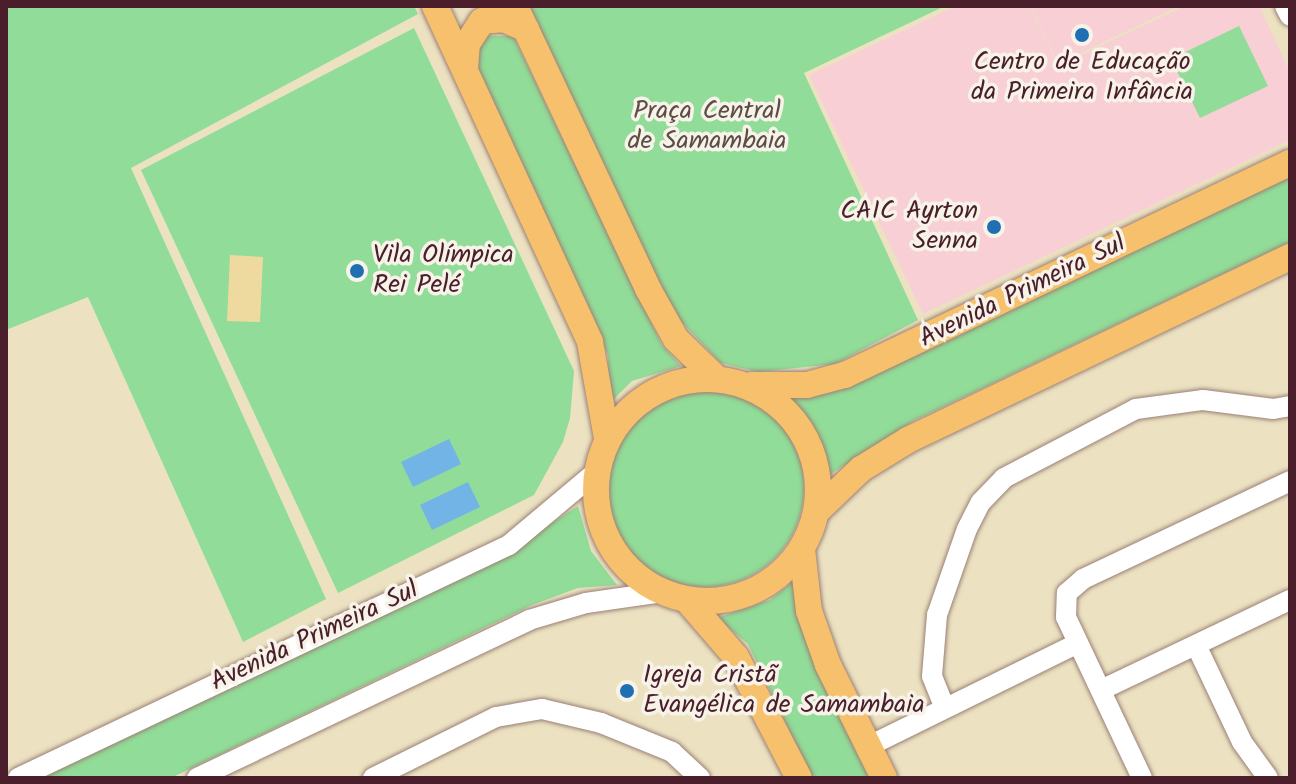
<!DOCTYPE html>
<html>
<head>
<meta charset="utf-8">
<style>
  body { margin:0 }
  #map { position:relative; width:1296px; height:784px; overflow:hidden; background:#ece2c2; font-family:Kalam,sans-serif }
  div>[style] { position:absolute }
  [style*='--x'] { left:calc(var(--x)*1px); top:calc(var(--y)*1px); width:calc(var(--w)*1px); rotate:calc(var(--a)*1deg) }
  .built>* { inset:0; background:#f7cfd5 }
  .green>* { inset:0; background:#91dc98 }
  .round { border-radius:50% }
  .sand>* { inset:0; background:#eeda9e }
  .water>* { inset:0; background:#73b4e7 }
  .roads { filter:drop-shadow(0 0 2px #9b8076) drop-shadow(0 0 2px #9b8076) }
  .minor>* { height:20px; margin:-10px; padding:0 10px; transform-origin:10px; border-radius:10px; background:#fff }
  .major>* { height:26px; margin:-13px; padding:0 13px; transform-origin:13px; border-radius:13px; background:#f7c06c }
  .major>.ring { margin:-13px; padding:0; box-sizing:content-box; background:none; border:26px solid #f7c06c; border-radius:50% }
  .dots>* { width:22px; height:22px; translate:-50% -50%; box-sizing:border-box; border:4px solid #f7f3e8; border-radius:50% }
  span { translate:-50% -50%; white-space:nowrap; text-align:center; line-height:1.15; -webkit-text-stroke:7px #f7f3e8; paint-order:stroke }
  .poi-label { font-size:26px; color:#4a1f2b }
  .right { translate:-100% -50%; text-align:right }
  .left { translate:0 -50%; text-align:left }
  .park-label { font-size:26px; color:#5c4e46 }
  .street-label { font-size:26px; color:#4a1f2b }
  .frame { position:absolute; inset:0; border:8px solid #4a1f2b; pointer-events:none }
</style>
</head>
<body>
<div id="map">
  <div class="built">
    <div style="clip-path:polygon(956px 6px,1030px 6px,1058px 66px,1185px 6px,1259px 6px,1290px 72px,1290px 140px,923px 314px,809px 75px)"></div>
    <div style="clip-path:polygon(1031px 6px,1179px 6px,1058px 64px)"></div>
  </div>
  <div class="green">
    <div style="clip-path:polygon(6px 6px,414px 6px,418px 14px,131px 168px,326px 599px,243px 642px,88px 297px,6px 330px)"></div>
    <div style="clip-path:polygon(528px 6px,945px 6px,804px 73px,918px 320px,835px 364px,758px 372px,721px 363px,674px 314px)"></div>
    <div style="clip-path:polygon(1239px 26px,1268px 86px,1200px 118px,1171px 59px)"></div>
    <div style="clip-path:polygon(414px 28px,574px 371px,570px 418px,563px 442px,534px 495px,338px 593px,141px 170px)"></div>
    <div style="clip-path:polygon(481px 36px,513px 36px,662px 345px,681px 366px,632px 381px,609px 404px,608px 355px,474px 68px)"></div>
    <div style="clip-path:polygon(1290px 173px,1290px 242px,913px 421px,826px 477px,812px 428px,783px 396px)"></div>
    <div class="round" style="left:606px;top:389px;width:198px;height:198px"></div>
    <div style="clip-path:polygon(578px 506px,591px 551px,617px 585px,578px 588px,532px 605px,171px 778px,41px 778px,515px 547px)"></div>
    <div style="clip-path:polygon(794px 581px,870px 778px,812px 778px,748px 644px,717px 618px,770px 600px)"></div>
  </div>
  <div class="sand">
    <div style="clip-path:polygon(230px 255px,263px 257px,260px 322px,227px 321px)"></div>
  </div>
  <div class="water">
    <div style="clip-path:polygon(449px 439px,461px 464px,413px 487px,401px 462px)"></div>
    <div style="clip-path:polygon(468px 482px,480px 507px,432px 530px,420px 505px)"></div>
  </div>
  <div class="roads">
    <div class="minor">
      <div style="--x:1285;--y:6;--w:11;--a:63"></div>
      <div style="--x:1196;--y:645;--w:107;--a:64.6"></div>
      <div style="--x:1242;--y:742;--w:44;--a:54.2"></div>
      <div style="--x:1101;--y:690;--w:209;--a:-25.5"></div>
      <div style="--x:944;--y:706;--w:32;--a:-112"></div>
      <div style="--x:932;--y:676;--w:61;--a:-85.3"></div>
      <div style="--x:937;--y:615;--w:91;--a:-70.8"></div>
      <div style="--x:967;--y:529;--w:30;--a:-63"></div>
      <div style="--x:981;--y:502;--w:33;--a:-46"></div>
      <div style="--x:1004;--y:478;--w:149;--a:-27.6"></div>
      <div style="--x:1136;--y:409;--w:68;--a:-7.7"></div>
      <div style="--x:1203;--y:400;--w:71;--a:7.3"></div>
      <div style="--x:1273;--y:409;--w:17;--a:-10"></div>
      <div style="--x:869;--y:746;--w:233;--a:-26.2"></div>
      <div style="--x:18;--y:778;--w:543;--a:-25.39"></div>
      <div style="--x:509;--y:545;--w:114;--a:-40"></div>
      <div style="--x:197;--y:778;--w:368;--a:-25.4"></div>
      <div style="--x:529;--y:620;--w:59;--a:-16.6"></div>
      <div style="--x:586;--y:603;--w:77;--a:-8.2"></div>
      <div style="--x:373;--y:778;--w:137;--a:-26.4"></div>
      <div style="--x:496;--y:717;--w:47;--a:-9.9"></div>
      <div style="--x:542;--y:709;--w:61;--a:13.3"></div>
      <div style="--x:601;--y:723;--w:77;--a:22.2"></div>
      <div style="--x:672;--y:752;--w:38;--a:43"></div>
      <div style="--x:1142;--y:778;--w:178;--a:-115.3"></div>
      <div style="--x:1066;--y:617;--w:24;--a:-88"></div>
      <div style="--x:1067;--y:593;--w:21;--a:-41"></div>
      <div style="--x:1083;--y:579;--w:229;--a:-25.3"></div>
    </div>
    <div class="major">
      <div style="--x:435;--y:6;--w:370;--a:65.2"></div>
      <div style="--x:590;--y:342;--w:97;--a:80"></div>
      <div style="--x:515;--y:6;--w:313;--a:64.8"></div>
      <div style="--x:648;--y:289;--w:57;--a:60.8"></div>
      <div style="--x:676;--y:339;--w:56;--a:44.3"></div>
      <div style="--x:465;--y:70;--w:26;--a:-86"></div>
      <div style="--x:467;--y:44;--w:27;--a:-57"></div>
      <div style="--x:482;--y:21;--w:22;--a:-5"></div>
      <div style="--x:504;--y:19;--w:24;--a:24"></div>
      <div class="ring" style="left:596px;top:379px;width:196px;height:196px"></div>
      <div style="--x:751;--y:385;--w:56;--a:0"></div>
      <div style="--x:807;--y:385;--w:39;--a:-15"></div>
      <div style="--x:845;--y:375;--w:493;--a:-25.5"></div>
      <div style="--x:817;--y:511;--w:61;--a:-43.7"></div>
      <div style="--x:861;--y:469;--w:55;--a:-31.7"></div>
      <div style="--x:908;--y:440;--w:424;--a:-25.6"></div>
      <div style="--x:802;--y:549;--w:62;--a:83.6"></div>
      <div style="--x:809;--y:611;--w:57;--a:70.6"></div>
      <div style="--x:828;--y:665;--w:126;--a:63.6"></div>
      <div style="--x:687;--y:600;--w:75;--a:49.3"></div>
      <div style="--x:736;--y:657;--w:136;--a:62.5"></div>
    </div>
  </div>
  <div class="dots">
    <div style="left:1082px;top:35px;background:#1f6fb2"></div>
    <div style="left:994px;top:227px;background:#1f6fb2"></div>
    <div style="left:357px;top:271px;background:#1f6fb2"></div>
    <div style="left:627px;top:691px;background:#1f6fb2"></div>
  </div>
  <div class="poi-label">
    <span style="left:1082px;top:78px">Centro de Educação<br>da Primeira Infância</span>
    <span class="right" style="left:978px;top:227px">CAIC Ayrton<br>Senna</span>
    <span class="left" style="left:373px;top:271px">Vila Olímpica<br>Rei Pelé</span>
    <span class="left" style="left:643px;top:691px">Igreja Cristã<br>Evangélica de Samambaia</span>
  </div>
  <div class="park-label">
    <span style="left:707px;top:127px">Praça Central<br>de Samambaia</span>
  </div>
  <div class="street-label">
    <span style="left:1023px;top:292px;rotate:-26deg">Avenida Primeira Sul</span>
    <span style="left:315px;top:637px;rotate:-25deg">Avenida Primeira Sul</span>
  </div>
  <div class="frame"></div>
</div>
</body>
</html>
